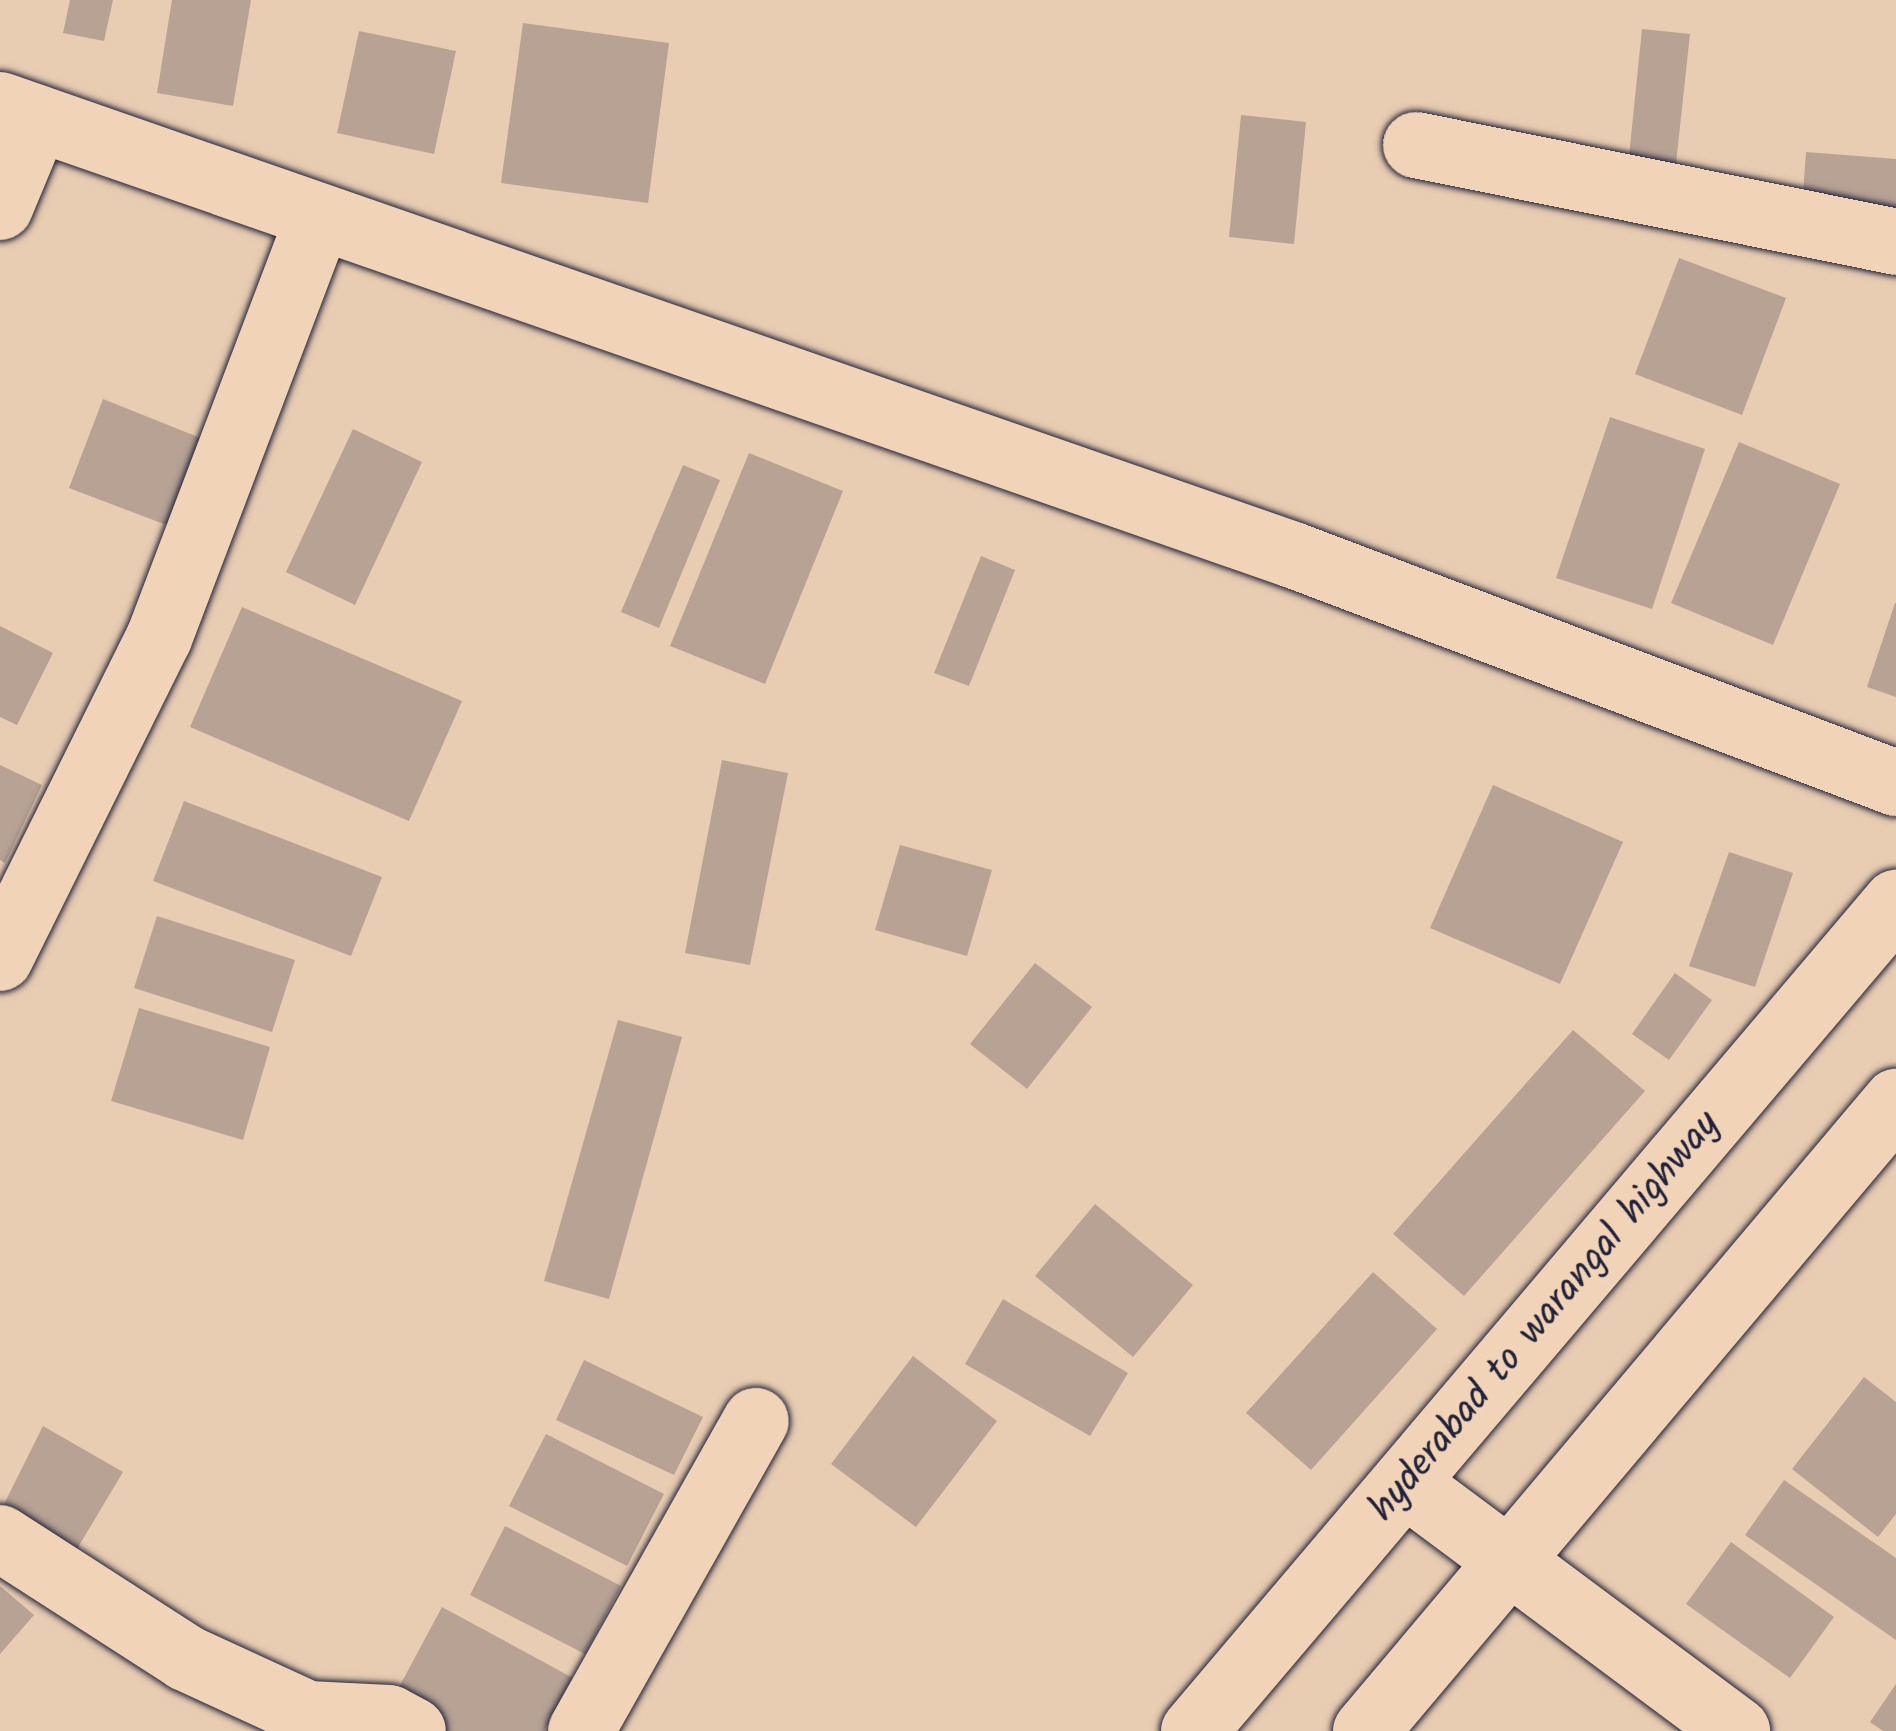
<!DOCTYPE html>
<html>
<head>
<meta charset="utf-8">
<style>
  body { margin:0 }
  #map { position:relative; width:1896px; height:1731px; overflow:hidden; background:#e9cdb2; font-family:Kalam,sans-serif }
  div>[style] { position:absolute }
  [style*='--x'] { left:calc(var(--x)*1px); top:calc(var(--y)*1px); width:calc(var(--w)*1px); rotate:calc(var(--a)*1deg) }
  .building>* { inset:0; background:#b7a294 }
  .roads { filter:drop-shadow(0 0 3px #22223b) drop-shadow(0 0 3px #22223b) }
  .street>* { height:66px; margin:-33px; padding:0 33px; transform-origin:33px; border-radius:33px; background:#f1d4b7 }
  .secondary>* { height:66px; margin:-33px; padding:0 33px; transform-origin:33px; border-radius:33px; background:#f1d4b7 }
  .primary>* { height:66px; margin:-33px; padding:0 33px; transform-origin:33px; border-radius:33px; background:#f1d4b7 }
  span { translate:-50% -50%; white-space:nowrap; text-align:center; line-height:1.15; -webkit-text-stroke:9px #f1d4b7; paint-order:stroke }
  .street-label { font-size:39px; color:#22223b }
</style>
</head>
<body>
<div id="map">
  <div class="building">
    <div style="clip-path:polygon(70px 0,113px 0,104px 41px,63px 33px)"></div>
    <div style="clip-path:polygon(172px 0,251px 0,233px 106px,157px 93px)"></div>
    <div style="clip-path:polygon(523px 23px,669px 43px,648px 203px,501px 183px)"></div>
    <div style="clip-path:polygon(1642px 29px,1690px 34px,1671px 210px,1624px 205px)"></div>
    <div style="clip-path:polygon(359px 31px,456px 51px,434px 154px,337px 133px)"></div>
    <div style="clip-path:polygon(1241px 115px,1306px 122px,1294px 244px,1229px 237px)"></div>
    <div style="clip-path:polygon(1806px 152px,1896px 159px,1896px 241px,1800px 234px)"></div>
    <div style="clip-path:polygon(1679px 258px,1786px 298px,1742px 415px,1635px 374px)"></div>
    <div style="clip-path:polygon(103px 399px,203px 439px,169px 526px,69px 488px)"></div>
    <div style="clip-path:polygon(1610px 417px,1705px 449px,1652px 609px,1556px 578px)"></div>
    <div style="clip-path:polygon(353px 429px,422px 462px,355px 605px,286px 572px)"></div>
    <div style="clip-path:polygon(1739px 442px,1840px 484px,1773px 645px,1671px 603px)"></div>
    <div style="clip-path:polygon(749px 453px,843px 491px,765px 684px,670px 646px)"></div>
    <div style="clip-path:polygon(683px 465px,720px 480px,659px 628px,621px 612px)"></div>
    <div style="clip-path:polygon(981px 556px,1015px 570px,969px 686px,934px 673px)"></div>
    <div style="clip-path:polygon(1895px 603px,1896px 603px,1896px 697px,1867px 687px)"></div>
    <div style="clip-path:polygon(242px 607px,462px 701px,409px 821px,190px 727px)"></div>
    <div style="clip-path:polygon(0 626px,53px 653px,17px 725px,0 717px)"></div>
    <div style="clip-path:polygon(722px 760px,788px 773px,750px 965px,685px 953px)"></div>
    <div style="clip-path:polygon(0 765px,42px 785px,5px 863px,0 860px)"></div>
    <div style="clip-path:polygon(1493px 785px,1623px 842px,1560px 984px,1430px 928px)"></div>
    <div style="clip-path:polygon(184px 801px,382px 877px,351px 956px,153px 881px)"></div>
    <div style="clip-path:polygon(900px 845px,992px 870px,967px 956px,875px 930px)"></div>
    <div style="clip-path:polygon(1729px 852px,1793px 873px,1755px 987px,1689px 966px)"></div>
    <div style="clip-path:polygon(157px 916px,295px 960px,272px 1032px,134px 988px)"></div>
    <div style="clip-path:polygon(1035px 963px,1092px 1007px,1027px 1089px,970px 1044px)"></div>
    <div style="clip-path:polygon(1675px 973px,1712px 1000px,1669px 1060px,1632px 1034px)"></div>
    <div style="clip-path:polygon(139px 1008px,270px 1047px,243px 1140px,111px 1101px)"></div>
    <div style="clip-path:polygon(618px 1020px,682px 1037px,609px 1299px,544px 1281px)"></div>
    <div style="clip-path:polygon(1573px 1030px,1645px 1091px,1464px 1296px,1393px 1234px)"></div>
    <div style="clip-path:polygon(1095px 1204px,1193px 1285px,1133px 1357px,1035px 1276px)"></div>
    <div style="clip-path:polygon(1373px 1272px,1437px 1329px,1311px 1470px,1246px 1413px)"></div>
    <div style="clip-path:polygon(1003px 1299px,1128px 1373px,1090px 1436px,965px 1364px)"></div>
    <div style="clip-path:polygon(913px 1356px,997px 1421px,916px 1527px,831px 1464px)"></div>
    <div style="clip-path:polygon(584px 1360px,703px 1417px,674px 1475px,556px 1420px)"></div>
    <div style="clip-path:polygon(1864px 1377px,1896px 1402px,1896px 1514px,1878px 1537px,1792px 1469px)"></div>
    <div style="clip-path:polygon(43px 1426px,123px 1472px,74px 1554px,0 1512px)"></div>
    <div style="clip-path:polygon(546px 1434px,664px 1494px,627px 1566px,509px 1506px)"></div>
    <div style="clip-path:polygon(1784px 1480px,1896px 1558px,1896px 1640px,1745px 1535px)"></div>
    <div style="clip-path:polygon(505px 1526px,621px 1586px,585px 1654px,470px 1595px)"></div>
    <div style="clip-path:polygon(1731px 1542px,1834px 1617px,1790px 1678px,1686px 1604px)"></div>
    <div style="clip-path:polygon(0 1586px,34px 1615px,0 1654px)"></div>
    <div style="clip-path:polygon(442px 1607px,573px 1678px,544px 1731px,441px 1731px,390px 1704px)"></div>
    <div style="clip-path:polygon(1896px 1684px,1896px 1731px,1883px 1731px,1870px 1722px)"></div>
  </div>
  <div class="roads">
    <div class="street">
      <div style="--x:1416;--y:145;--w:490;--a:11.4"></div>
      <div style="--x:0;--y:207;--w:96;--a:-67.4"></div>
      <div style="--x:0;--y:958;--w:357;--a:-63.6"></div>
      <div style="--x:159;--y:638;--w:446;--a:-69.2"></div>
      <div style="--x:0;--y:1538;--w:221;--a:32.8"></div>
      <div style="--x:186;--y:1658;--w:134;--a:24.7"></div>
      <div style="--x:308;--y:1714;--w:81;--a:2.8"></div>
      <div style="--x:389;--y:1718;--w:27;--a:28"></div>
      <div style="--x:581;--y:1731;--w:356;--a:-60.6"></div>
    </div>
    <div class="secondary">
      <div style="--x:0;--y:105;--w:1369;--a:19.19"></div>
      <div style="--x:1293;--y:555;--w:645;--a:20.71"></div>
      <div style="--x:1406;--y:1484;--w:413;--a:36.7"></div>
    </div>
    <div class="primary">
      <div style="--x:1194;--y:1731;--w:1086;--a:-49.71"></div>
      <div style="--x:1366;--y:1731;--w:823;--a:-49.88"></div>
    </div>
  </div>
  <div class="street-label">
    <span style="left:1546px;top:1317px;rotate:-50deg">hyderabad to warangal highway</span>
  </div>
</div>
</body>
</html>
